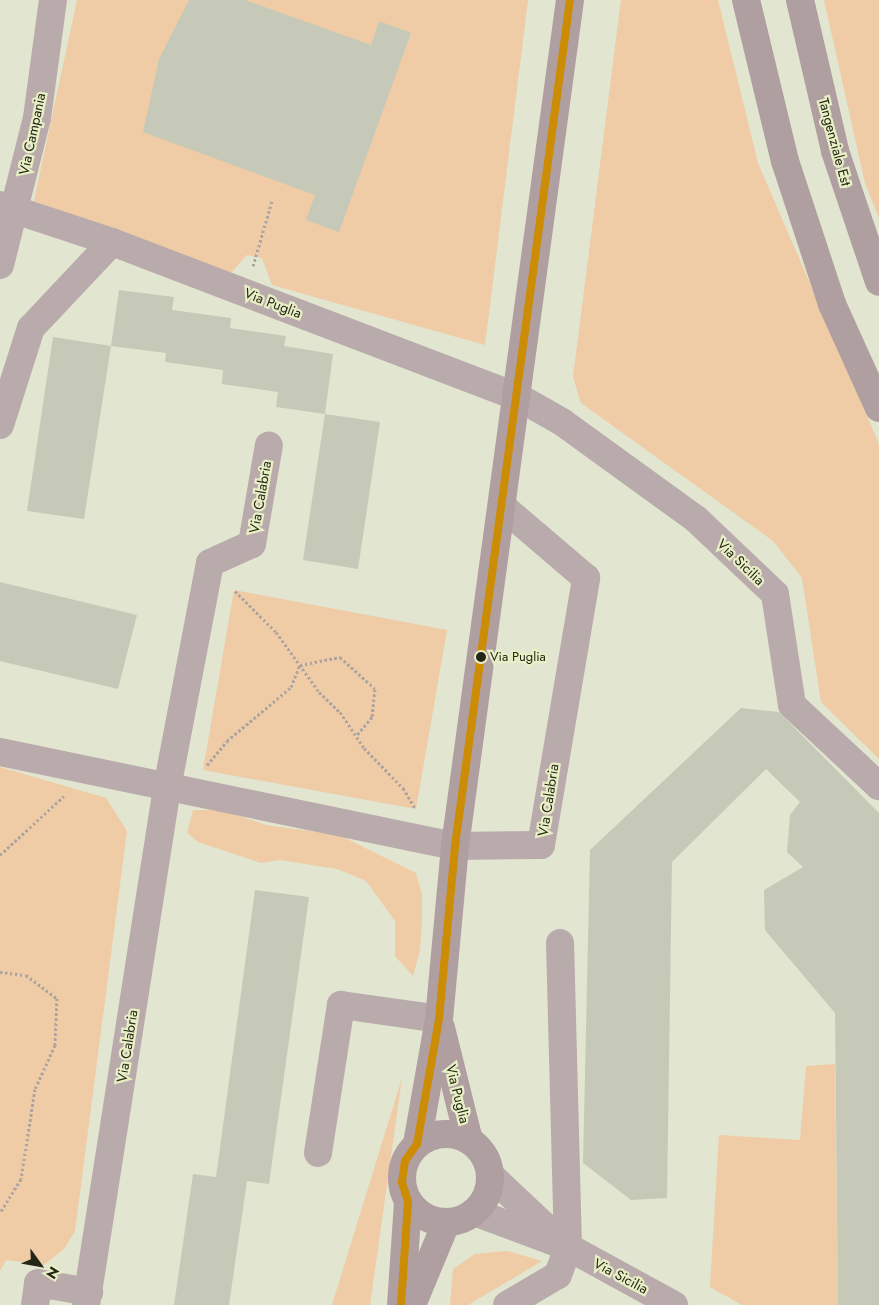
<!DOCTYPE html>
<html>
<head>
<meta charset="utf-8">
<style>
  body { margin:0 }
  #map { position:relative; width:879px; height:1305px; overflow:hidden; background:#e2e5cf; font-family:Jost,sans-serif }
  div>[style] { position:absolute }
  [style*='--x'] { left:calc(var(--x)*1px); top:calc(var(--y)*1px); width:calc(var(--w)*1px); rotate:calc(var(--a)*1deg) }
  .green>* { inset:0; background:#efcba6 }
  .building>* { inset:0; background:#c6c9b7 }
  .path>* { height:3px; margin-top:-1.5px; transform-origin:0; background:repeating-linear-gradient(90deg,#aca4a0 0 2.5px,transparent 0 5px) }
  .minor>* { height:28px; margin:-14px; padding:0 14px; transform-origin:14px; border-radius:14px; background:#b9aaac }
  .major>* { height:28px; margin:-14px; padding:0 14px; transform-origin:14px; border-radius:14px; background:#b09fa0 }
  .major>.ring { margin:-14px; padding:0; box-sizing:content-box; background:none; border:28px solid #b09fa0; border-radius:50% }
  .bus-1>* { height:8px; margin:-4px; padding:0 4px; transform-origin:4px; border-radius:4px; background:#cd8c05 }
  .dots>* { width:14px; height:14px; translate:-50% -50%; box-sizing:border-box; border:2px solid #e8efc5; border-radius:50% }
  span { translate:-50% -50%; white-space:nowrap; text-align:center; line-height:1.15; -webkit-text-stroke:4.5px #e8efc5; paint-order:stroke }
  .bus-label { font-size:13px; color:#242617 }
  .left { translate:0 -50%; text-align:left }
  .street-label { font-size:14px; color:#242617 }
  .north { position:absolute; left:15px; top:1240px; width:50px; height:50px; -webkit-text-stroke:4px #e8efc5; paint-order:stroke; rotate:122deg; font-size:14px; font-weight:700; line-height:20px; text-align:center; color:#242617 }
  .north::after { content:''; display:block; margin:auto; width:18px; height:22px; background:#242617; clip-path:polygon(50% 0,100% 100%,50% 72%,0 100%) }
</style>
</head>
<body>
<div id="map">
  <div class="green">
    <div style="clip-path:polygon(77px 0,528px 0,485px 345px,272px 285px,262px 258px,247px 255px,229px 275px,34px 201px)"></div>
    <div style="clip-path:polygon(621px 0,718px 0,758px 163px,879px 444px,879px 759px,821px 702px,802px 578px,773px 541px,581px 403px,573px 377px)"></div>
    <div style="clip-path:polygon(824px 0,879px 0,879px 218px,865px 183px)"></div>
    <div style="clip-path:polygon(234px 590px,447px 630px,416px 809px,203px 770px)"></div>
    <div style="clip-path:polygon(0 767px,106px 798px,127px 831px,75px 1231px,64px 1249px,44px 1265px,6px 1260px,0 1271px)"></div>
    <div style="clip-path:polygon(193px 810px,223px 810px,266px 825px,339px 835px,416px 873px,422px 895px,422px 921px,420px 950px,413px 976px,395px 956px,395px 921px,366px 881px,337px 869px,280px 860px,261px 863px,198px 842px,187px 833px)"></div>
    <div style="clip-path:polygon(835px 1064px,838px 1305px,742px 1305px,710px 1287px,719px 1135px,800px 1140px,806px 1066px)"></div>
    <div style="clip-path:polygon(402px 1078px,370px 1305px,332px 1305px)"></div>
    <div style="clip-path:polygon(507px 1251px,542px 1261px,468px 1305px,450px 1305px,453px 1269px,475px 1254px)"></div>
  </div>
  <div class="building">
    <div style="clip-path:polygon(189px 0,245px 0,371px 45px,379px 21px,411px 33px,339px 232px,306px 220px,315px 195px,143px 132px,159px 59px)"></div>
    <div style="clip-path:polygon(119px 290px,174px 297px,172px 310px,231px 318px,230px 328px,286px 336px,284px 346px,333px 354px,325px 414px,276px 407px,278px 392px,222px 384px,223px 370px,165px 362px,166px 353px,111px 346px)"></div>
    <div style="clip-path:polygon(53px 337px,111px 346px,84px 519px,27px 511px)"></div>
    <div style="clip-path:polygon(325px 414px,380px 422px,358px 569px,303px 560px)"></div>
    <div style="clip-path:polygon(0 582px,137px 615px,118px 689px,0 661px)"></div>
    <div style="clip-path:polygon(741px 708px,779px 712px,879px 813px,879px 1305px,838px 1305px,835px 1013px,765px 930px,764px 890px,803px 867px,787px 852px,790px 815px,800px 802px,766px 769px,672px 862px,667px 1198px,631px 1200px,583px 1163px,590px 850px)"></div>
    <div style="clip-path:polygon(255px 890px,309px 897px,269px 1184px,247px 1181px,229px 1305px,174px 1305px,193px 1174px,216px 1177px)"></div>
  </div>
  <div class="path">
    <div style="--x:253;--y:266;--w:68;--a:-73.7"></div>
    <div style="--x:235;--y:591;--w:58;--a:45"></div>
    <div style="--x:276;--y:632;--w:74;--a:54.4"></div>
    <div style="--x:319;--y:692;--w:29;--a:44"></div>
    <div style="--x:340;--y:712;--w:43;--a:56.3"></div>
    <div style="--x:364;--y:748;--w:56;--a:45.7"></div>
    <div style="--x:403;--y:788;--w:23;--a:59"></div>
    <div style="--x:207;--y:765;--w:31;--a:-50"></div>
    <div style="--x:227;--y:741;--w:84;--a:-40.2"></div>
    <div style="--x:291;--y:687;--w:24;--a:-68"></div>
    <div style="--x:300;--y:665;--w:41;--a:-11.3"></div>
    <div style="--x:340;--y:657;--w:47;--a:42.4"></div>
    <div style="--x:375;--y:689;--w:28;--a:96"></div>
    <div style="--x:372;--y:717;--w:23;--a:130"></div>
    <div style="--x:0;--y:855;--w:87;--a:-42.7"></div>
    <div style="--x:0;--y:972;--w:26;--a:7"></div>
    <div style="--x:26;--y:975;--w:39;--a:37"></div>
    <div style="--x:57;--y:998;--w:47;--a:92.4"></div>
    <div style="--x:55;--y:1045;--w:48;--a:114.4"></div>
    <div style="--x:35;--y:1089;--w:91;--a:98.8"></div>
    <div style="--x:21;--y:1179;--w:39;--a:122"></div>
  </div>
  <div class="minor">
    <div style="--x:0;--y:205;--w:118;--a:18.3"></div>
    <div style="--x:0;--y:265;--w:152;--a:-75.9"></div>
    <div style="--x:37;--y:118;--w:119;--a:-82.3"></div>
    <div style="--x:0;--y:425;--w:102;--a:-72.3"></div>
    <div style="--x:31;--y:328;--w:118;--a:-46.7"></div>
    <div style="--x:112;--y:242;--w:435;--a:20.9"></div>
    <div style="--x:518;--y:397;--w:51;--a:29.6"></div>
    <div style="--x:562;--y:422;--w:165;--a:35.9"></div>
    <div style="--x:696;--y:519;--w:109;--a:43.5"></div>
    <div style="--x:775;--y:594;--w:112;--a:81.3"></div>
    <div style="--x:792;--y:705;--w:119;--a:43"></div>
    <div style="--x:0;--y:752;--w:465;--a:11.7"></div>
    <div style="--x:455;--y:846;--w:86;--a:-0.7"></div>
    <div style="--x:541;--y:845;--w:271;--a:-80.4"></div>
    <div style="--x:586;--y:578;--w:109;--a:-139.5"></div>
    <div style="--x:318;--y:1153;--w:150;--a:-81.2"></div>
    <div style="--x:341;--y:1005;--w:99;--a:8.1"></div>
    <div style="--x:490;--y:1175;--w:92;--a:43.2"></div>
    <div style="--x:474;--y:1212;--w:100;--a:20.4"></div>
    <div style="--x:568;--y:1247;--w:121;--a:28.7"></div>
    <div style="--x:35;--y:1305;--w:22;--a:-82"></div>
    <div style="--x:38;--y:1283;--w:52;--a:10"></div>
    <div style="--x:86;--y:1305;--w:523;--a:-81.1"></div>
    <div style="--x:167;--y:788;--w:229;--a:-79.2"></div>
    <div style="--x:210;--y:563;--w:46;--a:-24.3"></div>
    <div style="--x:252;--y:544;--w:100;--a:-80.3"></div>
    <div style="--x:507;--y:1305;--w:59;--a:-30.5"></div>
    <div style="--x:558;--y:1275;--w:30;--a:-70"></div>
    <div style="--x:568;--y:1247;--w:304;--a:-91.5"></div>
  </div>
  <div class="major">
    <div style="--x:746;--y:0;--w:166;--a:76.4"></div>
    <div style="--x:785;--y:161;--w:151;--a:71.8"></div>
    <div style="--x:832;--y:304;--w:114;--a:65.7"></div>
    <div style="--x:800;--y:0;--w:155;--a:76.9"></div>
    <div style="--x:835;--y:151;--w:138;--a:71.4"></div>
    <div style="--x:441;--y:1028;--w:115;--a:76"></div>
    <div class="ring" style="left:402px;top:1134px;width:60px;height:60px"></div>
    <div style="--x:417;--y:1144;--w:127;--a:-80"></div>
    <div style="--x:439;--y:1019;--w:174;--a:-84.7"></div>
    <div style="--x:455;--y:846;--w:854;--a:-82.26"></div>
    <div style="--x:401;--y:1305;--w:104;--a:-86.1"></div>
    <div style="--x:412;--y:1305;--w:89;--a:-67.5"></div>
  </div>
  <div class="bus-1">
    <div style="--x:401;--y:1305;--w:104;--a:-86.1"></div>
    <div style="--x:408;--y:1201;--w:20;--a:-108"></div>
    <div style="--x:402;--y:1182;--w:21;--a:-82"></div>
    <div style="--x:405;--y:1161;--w:21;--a:-55"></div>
    <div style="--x:417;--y:1144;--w:127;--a:-80"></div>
    <div style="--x:439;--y:1019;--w:174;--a:-84.7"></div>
    <div style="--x:455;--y:846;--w:854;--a:-82.26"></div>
  </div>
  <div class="dots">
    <div style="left:481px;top:657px;background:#242617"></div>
  </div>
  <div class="bus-label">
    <span class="left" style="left:490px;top:657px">Via Puglia</span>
  </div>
  <div class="street-label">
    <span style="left:32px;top:134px;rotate:-78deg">Via Campania</span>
    <span style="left:835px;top:142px;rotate:75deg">Tangenziale Est</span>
    <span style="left:273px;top:303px;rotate:21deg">Via Puglia</span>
    <span style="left:260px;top:497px;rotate:-80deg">Via Calabria</span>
    <span style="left:741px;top:562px;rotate:44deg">Via Sicilia</span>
    <span style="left:548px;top:800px;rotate:-81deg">Via Calabria</span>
    <span style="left:127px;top:1046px;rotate:-81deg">Via Calabria</span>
    <span style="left:458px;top:1094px;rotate:76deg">Via Puglia</span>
    <span style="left:621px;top:1276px;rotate:28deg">Via Sicilia</span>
  </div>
  <div class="north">N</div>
</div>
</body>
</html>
